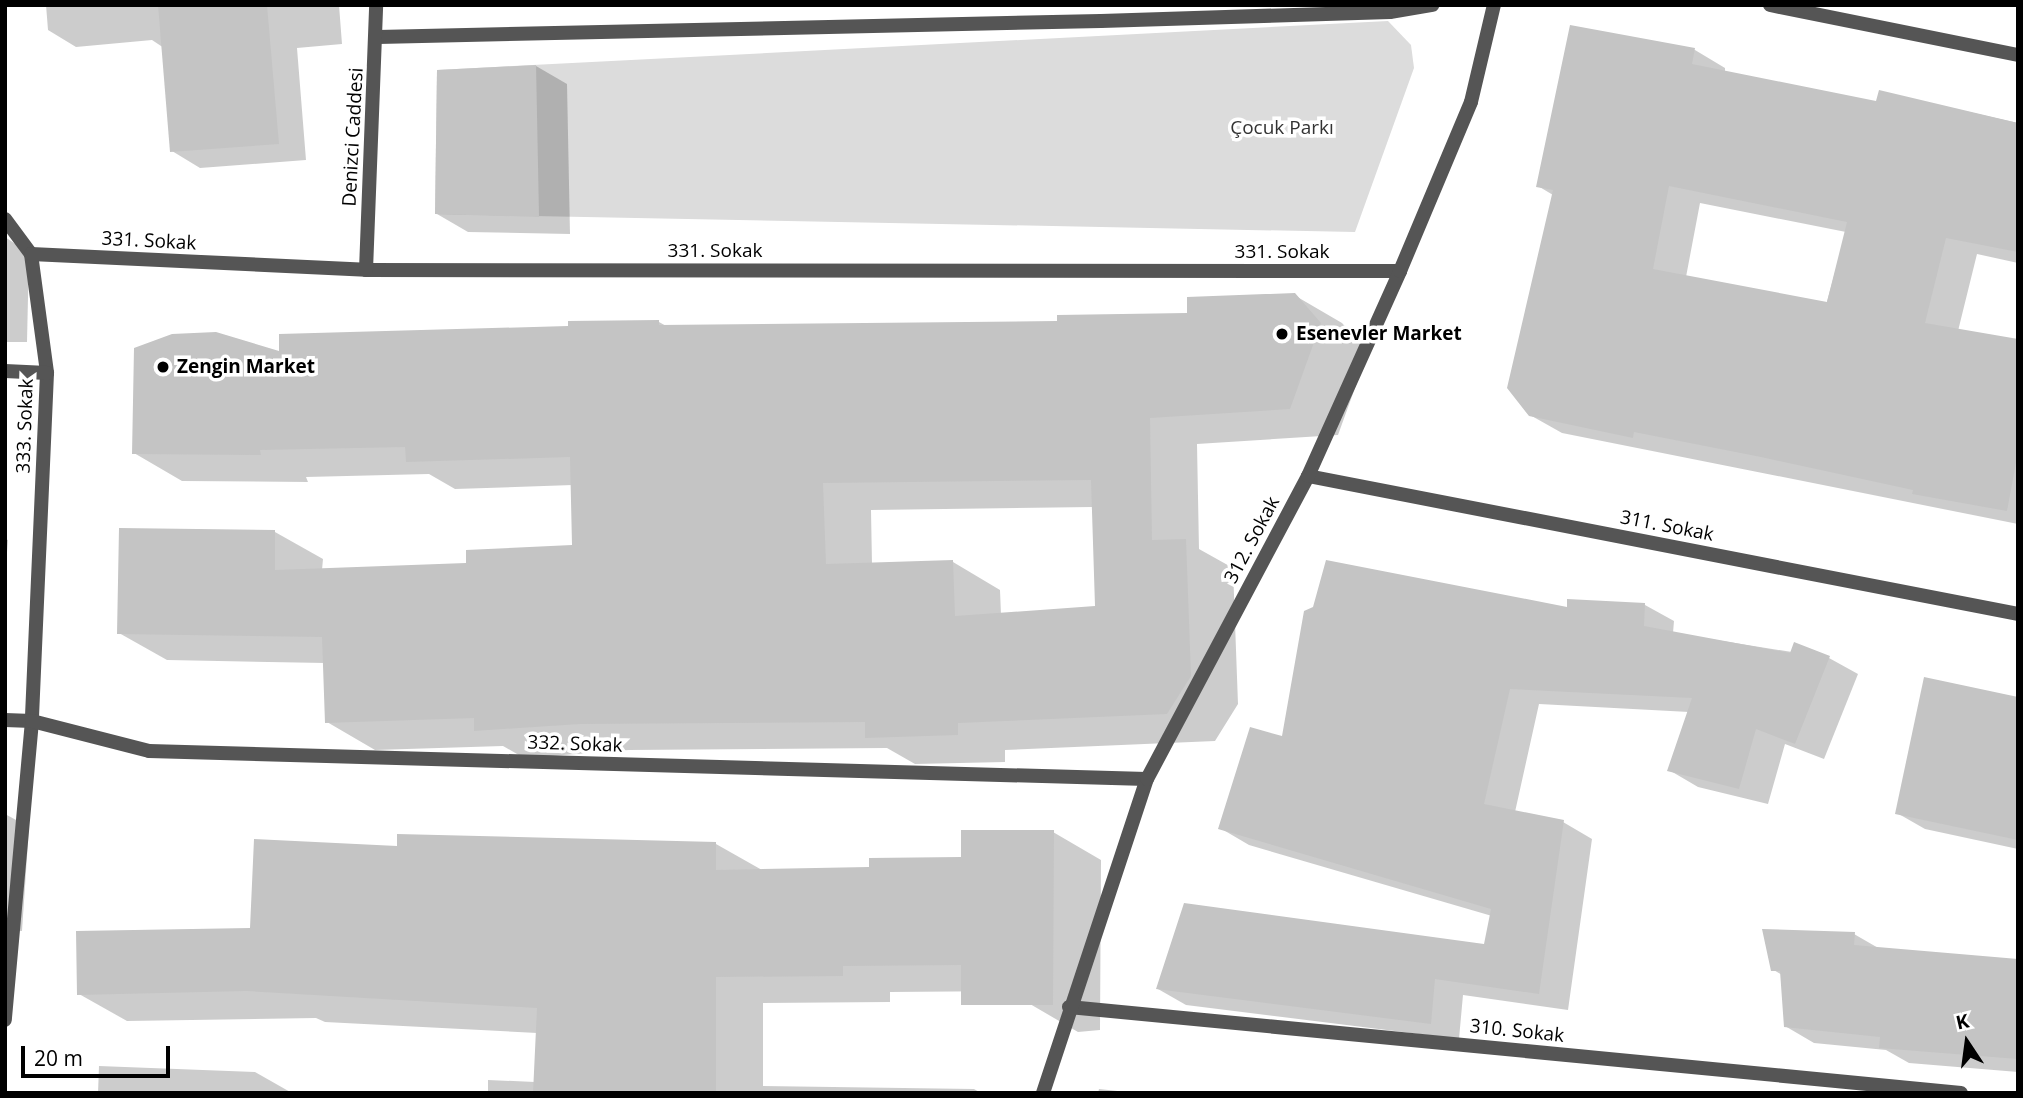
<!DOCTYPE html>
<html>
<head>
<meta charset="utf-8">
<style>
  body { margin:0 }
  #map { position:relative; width:2023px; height:1098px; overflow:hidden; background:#fff; font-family:"Open Sans",sans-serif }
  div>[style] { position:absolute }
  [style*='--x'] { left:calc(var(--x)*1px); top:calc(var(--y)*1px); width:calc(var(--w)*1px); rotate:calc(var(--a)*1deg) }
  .green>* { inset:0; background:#dcdcdc }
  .shadow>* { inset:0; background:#0003 }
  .building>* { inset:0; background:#c4c4c4 }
  .minor>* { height:14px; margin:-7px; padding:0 7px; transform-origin:7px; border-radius:7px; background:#555 }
  .tertiary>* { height:14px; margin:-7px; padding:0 7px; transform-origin:7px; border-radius:7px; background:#555 }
  .dots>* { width:19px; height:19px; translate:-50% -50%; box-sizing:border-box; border:4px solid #fff; border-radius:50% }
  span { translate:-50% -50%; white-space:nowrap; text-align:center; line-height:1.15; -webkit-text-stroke:7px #fff; paint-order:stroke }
  .park-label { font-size:19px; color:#333 }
  .street-label { font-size:19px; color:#000 }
  .poi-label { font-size:19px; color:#000; font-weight:700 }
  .left { translate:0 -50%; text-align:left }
  .frame { position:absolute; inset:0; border:7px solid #000; pointer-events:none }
  .north { position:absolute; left:1932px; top:1007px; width:70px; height:70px; -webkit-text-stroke:5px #fff; paint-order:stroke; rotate:347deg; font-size:19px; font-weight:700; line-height:28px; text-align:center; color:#000 }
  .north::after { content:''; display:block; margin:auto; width:24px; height:32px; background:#000; clip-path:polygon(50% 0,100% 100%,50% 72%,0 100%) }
  .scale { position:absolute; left:21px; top:1046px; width:149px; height:32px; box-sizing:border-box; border:4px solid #000; border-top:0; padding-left:9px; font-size:21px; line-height:24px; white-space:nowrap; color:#000; -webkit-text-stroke:5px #fff; paint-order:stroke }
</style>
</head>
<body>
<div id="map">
  <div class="green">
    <div style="clip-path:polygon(1388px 21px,1411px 45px,1414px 68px,1355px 232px,435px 214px,437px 70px)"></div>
  </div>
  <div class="shadow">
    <div style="clip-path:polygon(46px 5px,339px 5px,342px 44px,297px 48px,306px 160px,200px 168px,172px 151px,164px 48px,152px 40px,76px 47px,48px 30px)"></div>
    <div style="clip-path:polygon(evenodd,1572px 27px,1695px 50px,1725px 68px,1725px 73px,1877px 103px,1880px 92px,2018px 123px,2018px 263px,1977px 254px,1958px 331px,2018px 341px,2018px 524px,1562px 433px,1530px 415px,1553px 195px,1538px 186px,1572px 27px,1700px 203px,1846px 232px,1826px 305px,1686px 277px,1700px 203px)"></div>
    <div style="clip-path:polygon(536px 66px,567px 84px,570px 234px,468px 232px,437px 214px)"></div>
    <div style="clip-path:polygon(5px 237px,29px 253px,27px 342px,5px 342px)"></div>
    <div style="clip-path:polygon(evenodd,1294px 295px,1342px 323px,1368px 352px,1338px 435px,1197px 444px,1199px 549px,1233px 568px,1238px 704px,1215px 741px,1005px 750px,1005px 762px,915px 764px,887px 748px,629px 750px,524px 758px,503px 746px,375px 750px,327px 722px,325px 663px,167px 660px,119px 633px,275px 532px,323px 559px,322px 570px,468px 565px,574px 546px,573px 485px,455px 489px,429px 474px,306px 477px,308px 482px,182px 481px,134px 453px,281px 353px,659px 322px,668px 327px,1059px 322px,1189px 314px,1294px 295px,1093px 507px,1096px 608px,1001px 615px,1000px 590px,953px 562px,872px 564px,871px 510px,1093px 507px)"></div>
    <div style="clip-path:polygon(5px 539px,8px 540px,5px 577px)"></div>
    <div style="clip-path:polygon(1645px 605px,1674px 621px,1673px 633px,1829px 658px,1858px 674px,1824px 759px,1785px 744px,1768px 804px,1698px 787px,1669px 770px,1689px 712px,1539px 704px,1515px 812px,1563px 822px,1592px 839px,1568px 1010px,1463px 995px,1459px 1039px,1186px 1005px,1158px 989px,1485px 945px,1492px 916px,1249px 845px,1220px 828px,1283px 738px,1568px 609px)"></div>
    <div style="clip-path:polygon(2018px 699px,2018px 849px,1925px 829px,1897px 813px)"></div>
    <div style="clip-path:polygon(5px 814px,29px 827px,22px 931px,5px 930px)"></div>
    <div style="clip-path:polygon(1053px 832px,1101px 860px,1100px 1030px,1078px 1032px,1030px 1004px,1022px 991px,890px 992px,890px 1002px,763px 1003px,763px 1086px,974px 1089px,981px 1093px,488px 1093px,488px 1080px,535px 1082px,537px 1033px,325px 1022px,316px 1018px,127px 1021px,79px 994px,251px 930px,398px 848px,716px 844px,762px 870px,870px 868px,962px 859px)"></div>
    <div style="clip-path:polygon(1854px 934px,1880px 949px,2018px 962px,2018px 1072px,1909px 1063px,1886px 1050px,1814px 1043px,1785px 1026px,1782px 975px,1772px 969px)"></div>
    <div style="clip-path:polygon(99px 1066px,255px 1072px,292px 1093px,98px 1093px)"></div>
    <div style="clip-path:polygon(1099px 1089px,1136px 1093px,1098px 1093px)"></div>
  </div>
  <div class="building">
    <div style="clip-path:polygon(158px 5px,267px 5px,279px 144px,170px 152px)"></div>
    <div style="clip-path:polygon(evenodd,1570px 25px,1695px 48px,1692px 64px,1876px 101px,1879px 90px,2018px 123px,2018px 252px,1946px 238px,1925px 323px,2018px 339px,2018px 452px,2007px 511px,1912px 494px,1913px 490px,1761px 457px,1634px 432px,1633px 438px,1529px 416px,1507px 388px,1553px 190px,1536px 187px,1570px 25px,1669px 186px,1847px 222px,1827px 302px,1653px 269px,1669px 186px)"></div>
    <div style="clip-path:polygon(536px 65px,539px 217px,435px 214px,437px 70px)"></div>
    <div style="clip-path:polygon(evenodd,1295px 293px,1321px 323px,1290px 409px,1150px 418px,1152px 540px,1186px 539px,1191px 676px,1167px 714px,958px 723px,958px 735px,865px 738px,865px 722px,580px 724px,474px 731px,474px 718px,325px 723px,322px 637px,117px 634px,119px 528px,275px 530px,275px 570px,466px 563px,466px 550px,572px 545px,570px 457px,406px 462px,405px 447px,260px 450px,261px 455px,132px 454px,134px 348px,172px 334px,216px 332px,279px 351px,279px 334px,568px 326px,568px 321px,659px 320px,659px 325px,1057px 321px,1057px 315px,1187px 313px,1187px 297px,1295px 293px,1091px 480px,1095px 606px,955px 616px,953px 560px,826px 564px,823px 483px,1091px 480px)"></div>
    <div style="clip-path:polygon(1326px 560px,1567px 607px,1567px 599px,1645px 603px,1644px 626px,1790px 653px,1794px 642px,1830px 656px,1795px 744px,1756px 729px,1739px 789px,1667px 771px,1692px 698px,1510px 689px,1484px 804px,1564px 820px,1539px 994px,1435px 979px,1431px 1024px,1156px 989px,1184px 903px,1484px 944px,1491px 909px,1218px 829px,1250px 727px,1282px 736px,1304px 611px,1313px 607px)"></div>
    <div style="clip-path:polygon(1924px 677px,2018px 697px,2018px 840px,1895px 814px)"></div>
    <div style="clip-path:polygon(961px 830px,1054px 830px,1053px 1005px,961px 1005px,961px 965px,843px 966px,843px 976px,716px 977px,716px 1093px,533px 1093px,537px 1008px,246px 991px,77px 995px,76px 931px,250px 928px,254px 839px,397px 846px,397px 834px,716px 842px,716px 870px,869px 867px,869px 858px,961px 857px)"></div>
    <div style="clip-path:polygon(1762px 929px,1855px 932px,1854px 945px,2018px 959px,2018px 1059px,1879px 1048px,1880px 1037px,1784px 1027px,1780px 971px,1771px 971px)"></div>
  </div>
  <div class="minor">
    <div style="--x:1770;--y:5;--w:253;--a:11.4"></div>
    <div style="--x:378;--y:37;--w:723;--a:-1.27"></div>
    <div style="--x:1101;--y:21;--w:289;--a:-1.8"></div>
    <div style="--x:1390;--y:12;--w:43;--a:-9.5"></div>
    <div style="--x:5;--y:219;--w:44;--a:53.4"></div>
    <div style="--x:31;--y:254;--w:120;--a:82.3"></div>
    <div style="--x:47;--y:373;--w:348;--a:92.5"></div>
    <div style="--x:32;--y:721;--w:300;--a:95.2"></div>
    <div style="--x:31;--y:254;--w:335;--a:2.7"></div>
    <div style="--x:366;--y:270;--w:1034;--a:0.06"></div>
    <div style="--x:5;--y:371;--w:42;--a:2.7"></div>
    <div style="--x:1308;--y:476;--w:723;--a:11"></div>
    <div style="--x:5;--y:720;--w:27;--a:2"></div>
    <div style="--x:32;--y:721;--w:121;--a:14.4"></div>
    <div style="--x:149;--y:751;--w:998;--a:1.61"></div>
    <div style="--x:1069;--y:1007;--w:896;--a:5.51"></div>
    <div style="--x:1043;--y:1093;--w:331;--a:-71.7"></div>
    <div style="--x:1147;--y:779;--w:343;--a:-62"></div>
    <div style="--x:1308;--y:476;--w:225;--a:-65.8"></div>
    <div style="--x:1400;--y:271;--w:183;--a:-67.2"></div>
    <div style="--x:1471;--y:102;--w:100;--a:-76.7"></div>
  </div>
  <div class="tertiary">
    <div style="--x:366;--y:270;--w:265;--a:-87.8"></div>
  </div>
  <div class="dots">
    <div style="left:1282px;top:334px;background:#000"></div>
    <div style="left:163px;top:367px;background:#000"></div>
  </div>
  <div class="park-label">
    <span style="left:1282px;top:128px">Çocuk Parkı</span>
  </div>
  <div class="street-label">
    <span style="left:353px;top:137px;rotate:-87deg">Denizci Caddesi</span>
    <span style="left:149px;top:241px;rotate:3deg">331. Sokak</span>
    <span style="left:715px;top:251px">331. Sokak</span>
    <span style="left:1282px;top:252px">331. Sokak</span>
    <span style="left:25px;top:426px;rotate:-88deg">333. Sokak</span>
    <span style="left:1667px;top:526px;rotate:11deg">311. Sokak</span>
    <span style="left:1252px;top:540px;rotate:-62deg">312. Sokak</span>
    <span style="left:575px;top:744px;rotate:2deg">332. Sokak</span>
    <span style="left:1517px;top:1031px;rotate:6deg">310. Sokak</span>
  </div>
  <div class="poi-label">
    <span class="left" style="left:1296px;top:334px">Esenevler Market</span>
    <span class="left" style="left:177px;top:367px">Zengin Market</span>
  </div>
  <div class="frame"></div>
  <div class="north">K</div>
  <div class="scale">20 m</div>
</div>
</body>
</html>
